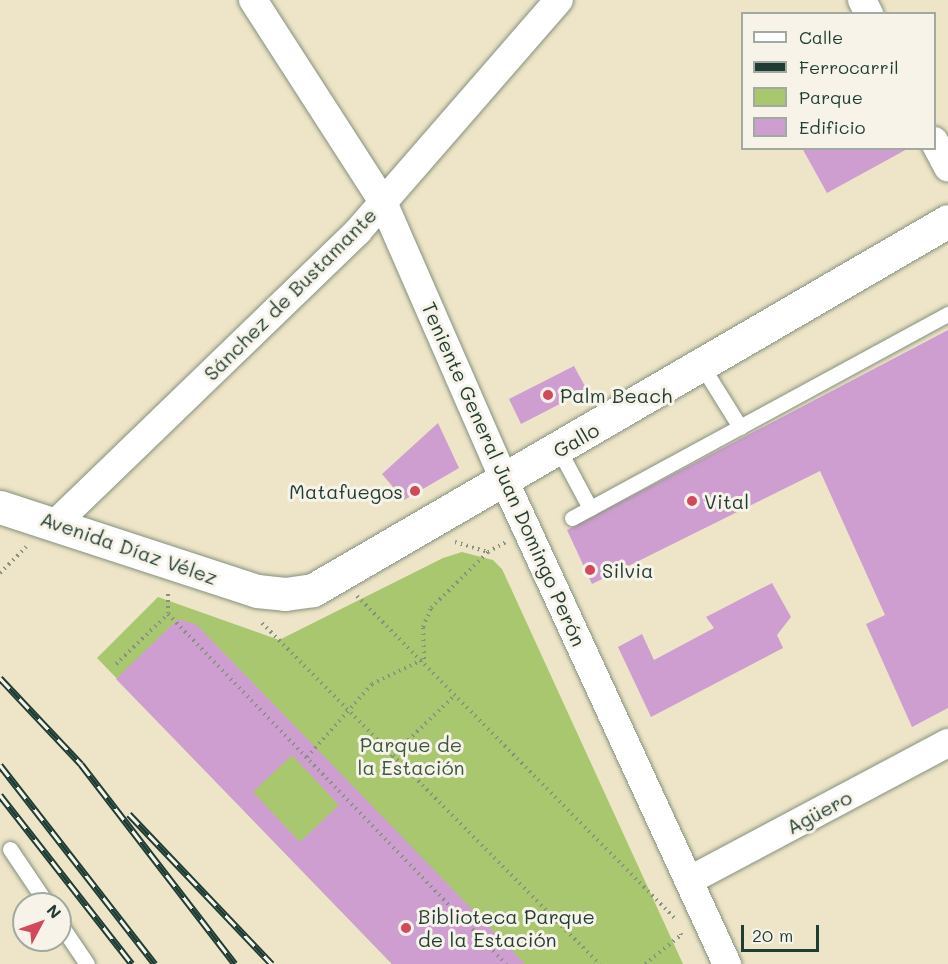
<!DOCTYPE html>
<html>
<head>
<meta charset="utf-8">
<style>
  body { margin:0 }
  #map { position:relative; width:948px; height:964px; overflow:hidden; background:#eee5c8; font-family:Mali,sans-serif }
  div>[style] { position:absolute }
  [style*='--x'] { left:calc(var(--x)*1px); top:calc(var(--y)*1px); width:calc(var(--w)*1px); rotate:calc(var(--a)*1deg) }
  .green>* { inset:0; background:#a8c76f }
  .building>* { inset:0; background:#ce9ed1 }
  .path>* { height:4px; margin-top:-2px; transform-origin:0; background:repeating-linear-gradient(90deg,#86917e 0 1.5px,transparent 0 6px) }
  .roads { filter:drop-shadow(0 0 2px #86917e) drop-shadow(0 0 2px #86917e) }
  .lane>* { height:15px; margin:-7.5px; padding:0 7.5px; transform-origin:7.5px; border-radius:7.5px; background:#fff }
  .street>* { height:28px; margin:-14px; padding:0 14px; transform-origin:14px; border-radius:14px; background:#fff }
  .secondary>* { height:33px; margin:-16.5px; padding:0 16.5px; transform-origin:16.5px; border-radius:16.5px; background:#fff }
  .rail>* { height:7px; margin-top:-3.5px; transform-origin:0; background:repeating-linear-gradient(90deg,#f7f3e8 0 14px,#1f3d34 0 28px); box-sizing:border-box; border-block:2px solid #1f3d34 }
  .dots>* { width:16px; height:16px; translate:-50% -50%; box-sizing:border-box; border:3px solid #f7f3e8; border-radius:50% }
  span { translate:-50% -50%; white-space:nowrap; text-align:center; line-height:1.15; -webkit-text-stroke:6px #f7f3e8; paint-order:stroke }
  .street-label { font-size:20px; color:#1f3d34 }
  .poi-label { font-size:20px; color:#1f3d34 }
  .left { translate:0 -50%; text-align:left }
  .right { translate:-100% -50%; text-align:right }
  .park-label { font-size:20px; color:#3a5940 }
  .legend { position:absolute; left:741px; top:12px; width:195px; height:138px; box-sizing:border-box; background:#f7f3e8; border:2px solid #a1aaa0; margin:0; padding:8px 10px; list-style:none; font-size:18px; color:#1f3d34 }
  .legend li { display:flex; align-items:center; gap:12px; height:30px }
  .legend b { width:30px; border:2px solid #a1aaa0 }
  .north { position:absolute; left:12px; top:892px; width:60px; height:60px; box-sizing:border-box; background:#f7f3e8; border:2px solid #a1aaa0; border-radius:50%; rotate:49deg; font-size:16px; font-weight:700; line-height:24px; text-align:center; color:#1f3d34 }
  .north::after { content:''; display:block; margin:auto; width:21px; height:27px; background:#d1495b; clip-path:polygon(50% 0,100% 100%,50% 72%,0 100%) }
  .scale { position:absolute; left:741px; top:925px; width:78px; height:27px; box-sizing:border-box; border:3px solid #1f3d34; border-top:0; padding-left:8px; font-size:18px; line-height:21px; white-space:nowrap; color:#1f3d34; -webkit-text-stroke:4px #f7f3e8; paint-order:stroke }
</style>
</head>
<body>
<div id="map">
  <div class="green">
    <div style="clip-path:polygon(462px 552px,493px 560px,502px 569px,683px 964px,392px 964px,97px 658px,158px 597px,279px 640px,443px 558px)"></div>
  </div>
  <div class="building">
    <div style="clip-path:polygon(802px 148px,909px 148px,827px 193px)"></div>
    <div style="clip-path:polygon(948px 330px,948px 708px,912px 727px,866px 624px,885px 615px,820px 471px,592px 584px,567px 530px)"></div>
    <div style="clip-path:polygon(574px 366px,587px 390px,521px 424px,509px 399px)"></div>
    <div style="clip-path:polygon(438px 423px,459px 468px,404px 500px,382px 474px)"></div>
    <div style="clip-path:polygon(772px 583px,791px 617px,777px 635px,783px 648px,651px 717px,618px 647px,642px 634px,654px 660px,714px 628px,706px 617px)"></div>
    <div style="clip-path:polygon(evenodd,178px 619px,197px 625px,525px 964px,392px 964px,116px 679px,178px 619px,292px 755px,339px 805px,300px 842px,253px 792px,292px 755px)"></div>
  </div>
  <div class="path">
    <div style="--x:455;--y:542;--w:34;--a:17"></div>
    <div style="--x:0;--y:573;--w:37;--a:-45"></div>
    <div style="--x:168;--y:594;--w:20;--a:90"></div>
    <div style="--x:168;--y:614;--w:487;--a:46"></div>
    <div style="--x:357;--y:596;--w:452;--a:45.4"></div>
    <div style="--x:262;--y:623;--w:480;--a:45.3"></div>
    <div style="--x:116;--y:664;--w:72;--a:-43.9"></div>
    <div style="--x:307;--y:757;--w:98;--a:-48.3"></div>
    <div style="--x:372;--y:684;--w:58;--a:-25.7"></div>
    <div style="--x:424;--y:659;--w:32;--a:-92"></div>
    <div style="--x:423;--y:627;--w:21;--a:-67"></div>
    <div style="--x:431;--y:608;--w:80;--a:-44.5"></div>
    <div style="--x:488;--y:552;--w:21;--a:-29"></div>
    <div style="--x:391;--y:757;--w:88;--a:-44.1"></div>
    <div style="--x:645;--y:964;--w:46;--a:-38.9"></div>
    <div style="--x:681;--y:935;--w:4;--a:-104"></div>
  </div>
  <div class="roads">
    <div class="lane">
      <div style="--x:702;--y:366;--w:72;--a:58.1"></div>
      <div style="--x:559;--y:450;--w:66;--a:61.9"></div>
      <div style="--x:572;--y:518;--w:428;--a:-28.5"></div>
      <div style="--x:10;--y:849;--w:66;--a:56.1"></div>
      <div style="--x:60;--y:924;--w:48;--a:56"></div>
    </div>
    <div class="street">
      <div style="--x:253;--y:0;--w:238;--a:57.2"></div>
      <div style="--x:382;--y:200;--w:308;--a:66.4"></div>
      <div style="--x:505;--y:482;--w:531;--a:65.27"></div>
      <div style="--x:862;--y:0;--w:16;--a:63"></div>
      <div style="--x:934;--y:141;--w:30;--a:62"></div>
      <div style="--x:57;--y:522;--w:419;--a:-44"></div>
      <div style="--x:358;--y:231;--w:306;--a:-49"></div>
      <div style="--x:690;--y:880;--w:292;--a:-28"></div>
    </div>
    <div class="secondary">
      <div style="--x:0;--y:507;--w:270;--a:18.1"></div>
      <div style="--x:257;--y:591;--w:28;--a:6"></div>
      <div style="--x:285;--y:594;--w:28;--a:-8"></div>
      <div style="--x:313;--y:590;--w:734;--a:-30.16"></div>
    </div>
  </div>
  <div class="rail">
    <div style="--x:0;--y:678;--w:118;--a:46.7"></div>
    <div style="--x:81;--y:764;--w:252;--a:52.4"></div>
    <div style="--x:0;--y:765;--w:252;--a:52.1"></div>
    <div style="--x:0;--y:795;--w:214;--a:52"></div>
    <div style="--x:129;--y:814;--w:207;--a:46.4"></div>
  </div>
  <div class="dots">
    <div style="left:548px;top:395px;background:#d1495b"></div>
    <div style="left:415px;top:491px;background:#d1495b"></div>
    <div style="left:692px;top:501px;background:#d1495b"></div>
    <div style="left:590px;top:570px;background:#d1495b"></div>
    <div style="left:406px;top:928px;background:#d1495b"></div>
  </div>
  <div class="street-label">
    <span style="left:290px;top:294px;rotate:-45deg">Sánchez de Bustamante</span>
    <span style="left:576px;top:440px;rotate:-30deg">Gallo</span>
    <span style="left:504px;top:474px;rotate:66deg">Teniente General Juan Domingo Perón</span>
    <span style="left:129px;top:548px;rotate:19deg">Avenida Díaz Vélez</span>
    <span style="left:819px;top:812px;rotate:-28deg">Agüero</span>
  </div>
  <div class="poi-label">
    <span class="left" style="left:560px;top:395px">Palm Beach</span>
    <span class="right" style="left:403px;top:491px">Matafuegos</span>
    <span class="left" style="left:704px;top:501px">Vital</span>
    <span class="left" style="left:602px;top:570px">Silvia</span>
    <span class="left" style="left:418px;top:928px">Biblioteca Parque<br>de la Estación</span>
  </div>
  <div class="park-label">
    <span style="left:411px;top:756px">Parque de<br>la Estación</span>
  </div>
  <ul class="legend">
  <li><b style="height:8px;background:#fff"></b>Calle</li>
  <li><b style="height:8px;background:#1f3d34"></b>Ferrocarril</li>
  <li><b style="height:16px;background:#a8c76f"></b>Parque</li>
  <li><b style="height:16px;background:#ce9ed1"></b>Edificio</li>
  </ul>
  <div class="north">N</div>
  <div class="scale">20 m</div>
</div>
</body>
</html>
